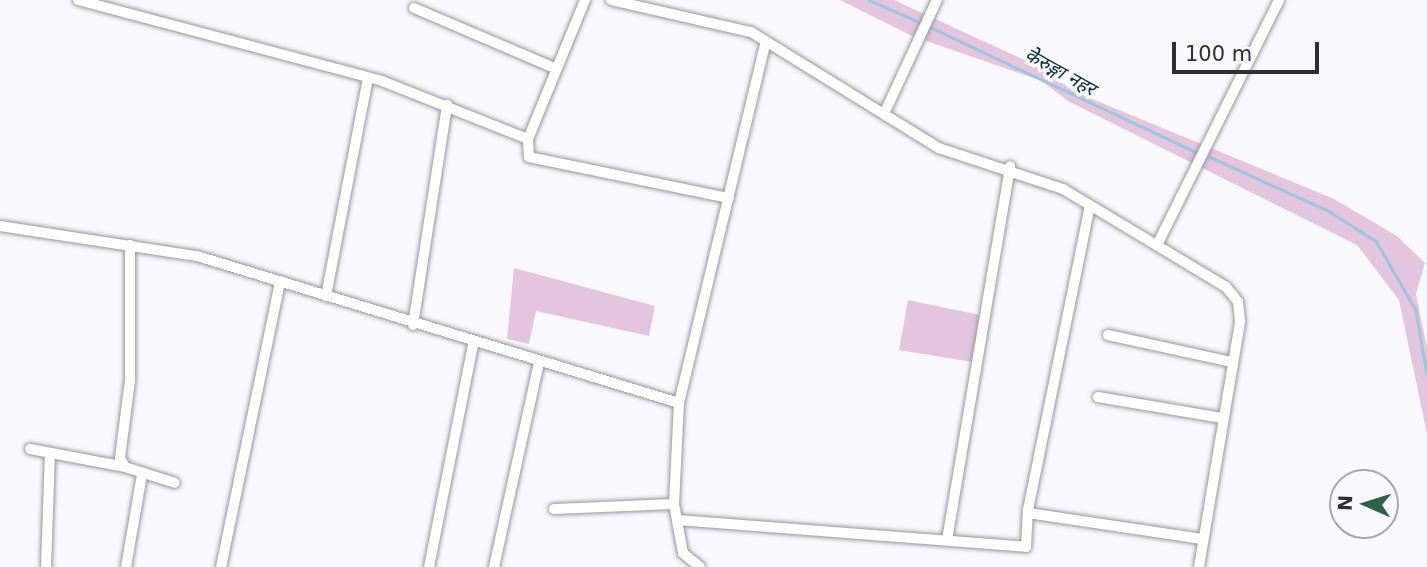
<!DOCTYPE html>
<html>
<head>
<meta charset="utf-8">
<style>
  body { margin:0 }
  #map { position:relative; width:1427px; height:567px; overflow:hidden; background:#f8f8fe; font-family:"DejaVu Sans","Noto Sans Devanagari",sans-serif }
  div>[style] { position:absolute }
  [style*='--x'] { left:calc(var(--x)*1px); top:calc(var(--y)*1px); width:calc(var(--w)*1px); rotate:calc(var(--a)*1deg) }
  .green>* { inset:0; background:#e3c5de }
  .stream>* { height:2.5px; margin:-1.25px; padding:0 1.25px; transform-origin:1.25px; border-radius:1.25px; background:#9dc5dd }
  .roads { filter:drop-shadow(0 0 2px #97979d) drop-shadow(0 0 2px #97979d) }
  .street>* { height:10px; margin:-5px; padding:0 5px; transform-origin:5px; border-radius:5px; background:#fff }
  span { translate:-50% -50%; white-space:nowrap; text-align:center; line-height:1.15; -webkit-text-stroke:7px #f8f8fe; paint-order:stroke }
  .water-label { font-size:19px; color:#0b2e40; font-style:italic }
  .north { position:absolute; left:1329px; top:469px; width:70px; height:70px; box-sizing:border-box; background:#f8f8fe; border:2px solid #a8a8ac; border-radius:50%; rotate:273deg; font-size:19px; font-weight:700; line-height:28px; text-align:center; color:#2f2f32 }
  .north::after { content:''; display:block; margin:auto; width:24px; height:32px; background:#2b6249; clip-path:polygon(50% 0,100% 100%,50% 72%,0 100%) }
  .scale { position:absolute; left:1172px; top:42px; width:147px; height:32px; box-sizing:border-box; border:4px solid #2f2f32; border-top:0; padding-left:9px; font-size:21px; line-height:24px; white-space:nowrap; color:#2f2f32; -webkit-text-stroke:5px #f8f8fe; paint-order:stroke }
</style>
</head>
<body>
<div id="map">
  <div class="green">
    <div style="clip-path:polygon(840px 0,894px 0,1040px 67px,1073px 91px,1334px 199px,1397px 236px,1425px 263px,1416px 294px,1427px 348px,1427px 434px,1399px 300px,1357px 245px,1068px 101px,1042px 81px,912px 36px)"></div>
    <div style="clip-path:polygon(514px 268px,655px 306px,649px 336px,536px 311px,529px 344px,507px 339px)"></div>
    <div style="clip-path:polygon(908px 300px,980px 315px,972px 362px,899px 350px)"></div>
  </div>
  <div class="stream">
    <div style="--x:869;--y:0;--w:60;--a:23.6"></div>
    <div style="--x:930;--y:27;--w:296;--a:25.2"></div>
    <div style="--x:1210;--y:157;--w:131;--a:24.4"></div>
    <div style="--x:1329;--y:211;--w:56;--a:32.6"></div>
    <div style="--x:1376;--y:241;--w:80;--a:59.9"></div>
    <div style="--x:1416;--y:310;--w:66;--a:80.4"></div>
  </div>
  <div class="roads">
    <div class="street">
      <div style="--x:78;--y:0;--w:315;--a:14.9"></div>
      <div style="--x:382;--y:81;--w:157;--a:21.7"></div>
      <div style="--x:585;--y:0;--w:150;--a:112.3"></div>
      <div style="--x:528;--y:139;--w:18;--a:87"></div>
      <div style="--x:529;--y:157;--w:204;--a:11.6"></div>
      <div style="--x:611;--y:0;--w:144;--a:12.9"></div>
      <div style="--x:751;--y:32;--w:221;--a:31.7"></div>
      <div style="--x:939;--y:148;--w:131;--a:18.3"></div>
      <div style="--x:1063;--y:189;--w:190;--a:31"></div>
      <div style="--x:1226;--y:287;--w:19;--a:51"></div>
      <div style="--x:1238;--y:302;--w:20;--a:84"></div>
      <div style="--x:1240;--y:322;--w:248;--a:99.5"></div>
      <div style="--x:414;--y:8;--w:155;--a:23.1"></div>
      <div style="--x:884;--y:114;--w:126;--a:-65.1"></div>
      <div style="--x:0;--y:226;--w:199;--a:8.7"></div>
      <div style="--x:197;--y:256;--w:504;--a:16.96"></div>
      <div style="--x:130;--y:245;--w:135;--a:90"></div>
      <div style="--x:130;--y:380;--w:79;--a:97.3"></div>
      <div style="--x:120;--y:458;--w:10;--a:61"></div>
      <div style="--x:125;--y:467;--w:52;--a:17.7"></div>
      <div style="--x:1157;--y:245;--w:274;--a:-63.5"></div>
      <div style="--x:326;--y:296;--w:222;--a:-79.1"></div>
      <div style="--x:413;--y:325;--w:223;--a:-81.2"></div>
      <div style="--x:1108;--y:335;--w:127;--a:12.3"></div>
      <div style="--x:1098;--y:397;--w:126;--a:9.6"></div>
      <div style="--x:30;--y:449;--w:97;--a:10.7"></div>
      <div style="--x:554;--y:509;--w:120;--a:-2.4"></div>
      <div style="--x:1028;--y:513;--w:176;--a:8.5"></div>
      <div style="--x:677;--y:520;--w:350;--a:4.4"></div>
      <div style="--x:1026;--y:547;--w:37;--a:-87"></div>
      <div style="--x:1028;--y:510;--w:311;--a:-78.5"></div>
      <div style="--x:947;--y:540;--w:379;--a:-80.4"></div>
      <div style="--x:46;--y:567;--w:113;--a:-88"></div>
      <div style="--x:126;--y:567;--w:94;--a:-80.2"></div>
      <div style="--x:221;--y:567;--w:292;--a:-78.3"></div>
      <div style="--x:429;--y:567;--w:226;--a:-78.8"></div>
      <div style="--x:494;--y:567;--w:209;--a:-77.6"></div>
      <div style="--x:700;--y:567;--w:22;--a:-141"></div>
      <div style="--x:683;--y:553;--w:50;--a:-100.4"></div>
      <div style="--x:674;--y:504;--w:101;--a:-87.2"></div>
      <div style="--x:679;--y:403;--w:367;--a:-76.5"></div>
    </div>
  </div>
  <div class="water-label">
    <span style="left:1060px;top:72px;rotate:29deg">केेरुङ्गा नहर</span>
  </div>
  <div class="north">N</div>
  <div class="scale">100 m</div>
</div>
</body>
</html>
